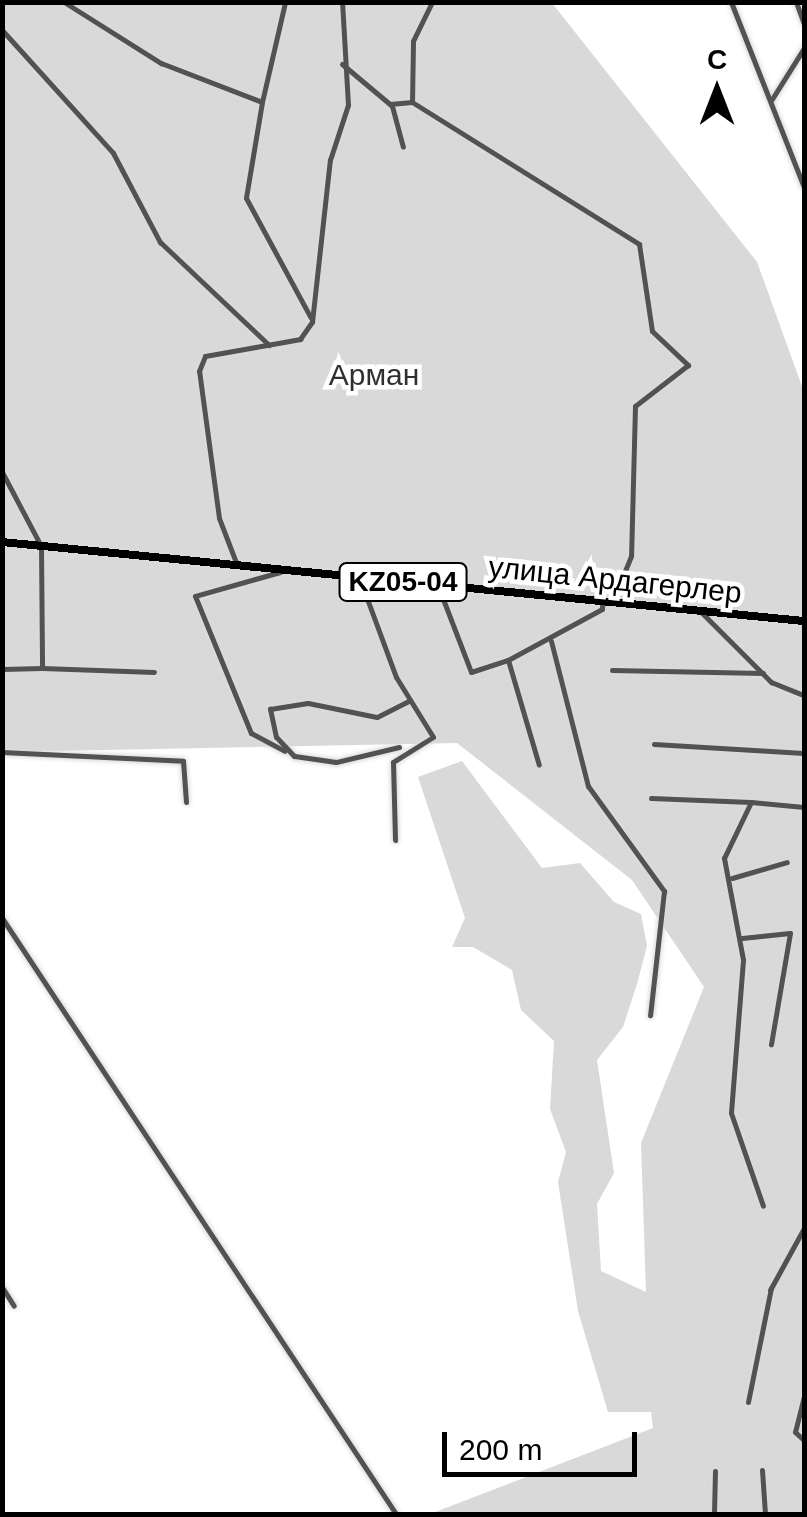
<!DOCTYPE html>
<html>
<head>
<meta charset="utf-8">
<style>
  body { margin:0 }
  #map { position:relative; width:807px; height:1517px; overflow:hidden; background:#fff; font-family:Arial,sans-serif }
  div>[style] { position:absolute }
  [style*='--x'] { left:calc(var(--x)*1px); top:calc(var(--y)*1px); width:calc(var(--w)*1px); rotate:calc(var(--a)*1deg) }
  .green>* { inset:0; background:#d9d9d9 }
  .roads { filter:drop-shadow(0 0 2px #dbdbdb) drop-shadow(0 0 2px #dbdbdb) }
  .minor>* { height:5px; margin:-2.5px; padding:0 2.5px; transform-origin:2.5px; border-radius:2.5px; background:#525252 }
  .primary>* { height:8px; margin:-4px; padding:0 4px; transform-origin:4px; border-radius:4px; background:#000 }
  span { translate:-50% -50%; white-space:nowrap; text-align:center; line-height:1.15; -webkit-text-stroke:9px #fff; paint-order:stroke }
  .shield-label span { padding:2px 8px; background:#fff; border:2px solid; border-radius:8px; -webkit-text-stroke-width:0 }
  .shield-label { font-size:28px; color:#000; font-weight:700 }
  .park-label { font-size:30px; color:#303030 }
  .street-label { font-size:30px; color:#000 }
  .frame { position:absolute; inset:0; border:5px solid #000; pointer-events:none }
  .north { position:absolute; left:667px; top:40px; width:100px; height:100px; -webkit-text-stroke:8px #fff; paint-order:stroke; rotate:0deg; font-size:28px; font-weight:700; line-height:40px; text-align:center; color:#000 }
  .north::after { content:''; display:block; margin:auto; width:35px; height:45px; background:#000; clip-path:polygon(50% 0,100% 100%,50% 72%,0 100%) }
  .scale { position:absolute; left:442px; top:1432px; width:195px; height:45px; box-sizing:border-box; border:5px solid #000; border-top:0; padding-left:12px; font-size:30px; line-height:35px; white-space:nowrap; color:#000; -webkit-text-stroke:8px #fff; paint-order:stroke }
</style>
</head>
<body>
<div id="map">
  <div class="green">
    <div style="clip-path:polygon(2px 3px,552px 3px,757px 262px,804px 392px,804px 1514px,430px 1514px,653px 1428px,651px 1412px,608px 1412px,578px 1311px,558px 1182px,566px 1152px,550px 1109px,554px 1041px,521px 1010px,512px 970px,473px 947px,452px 947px,465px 918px,418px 777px,462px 761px,542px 868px,580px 863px,614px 902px,641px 914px,647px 946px,637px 984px,623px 1027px,597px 1060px,614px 1173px,597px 1204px,601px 1271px,646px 1292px,641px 1143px,704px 987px,632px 880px,457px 743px,3px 752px)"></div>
  </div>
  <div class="roads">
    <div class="minor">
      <div style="--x:64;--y:2;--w:115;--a:32.2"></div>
      <div style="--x:161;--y:63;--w:108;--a:21.1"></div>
      <div style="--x:262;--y:102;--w:103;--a:-77"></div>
      <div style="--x:432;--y:2;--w:43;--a:116"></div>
      <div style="--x:413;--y:41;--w:61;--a:90.9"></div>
      <div style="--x:412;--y:102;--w:268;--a:32"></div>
      <div style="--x:639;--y:244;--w:88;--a:81.5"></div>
      <div style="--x:652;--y:331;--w:50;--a:43.4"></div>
      <div style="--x:688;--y:365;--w:67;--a:142.3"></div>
      <div style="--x:635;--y:406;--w:150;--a:91.5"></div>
      <div style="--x:631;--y:556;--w:18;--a:112"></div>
      <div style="--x:624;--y:573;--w:22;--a:162"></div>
      <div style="--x:603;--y:580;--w:29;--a:92"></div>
      <div style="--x:602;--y:609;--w:107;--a:151.5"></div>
      <div style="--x:508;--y:660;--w:109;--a:73.6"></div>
      <div style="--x:731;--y:2;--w:199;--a:68.5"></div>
      <div style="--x:796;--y:2;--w:23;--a:70"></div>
      <div style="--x:2;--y:30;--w:166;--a:47.9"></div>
      <div style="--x:113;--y:153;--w:101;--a:62.2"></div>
      <div style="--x:160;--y:242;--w:150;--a:43.4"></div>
      <div style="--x:342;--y:64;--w:65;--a:40"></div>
      <div style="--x:392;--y:106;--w:42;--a:75"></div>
      <div style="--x:772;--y:99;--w:60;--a:-57.9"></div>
      <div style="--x:262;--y:102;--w:97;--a:99.5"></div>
      <div style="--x:246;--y:198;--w:136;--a:61.6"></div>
      <div style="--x:390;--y:104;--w:22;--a:-5"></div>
      <div style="--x:2;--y:472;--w:84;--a:62.2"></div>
      <div style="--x:41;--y:546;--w:122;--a:89.5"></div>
      <div style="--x:42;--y:668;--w:112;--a:2"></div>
      <div style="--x:237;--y:565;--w:50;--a:-111"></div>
      <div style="--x:219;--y:518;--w:148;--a:-97.7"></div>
      <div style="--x:199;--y:371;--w:16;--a:-68"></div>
      <div style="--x:205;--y:356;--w:97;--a:-10.1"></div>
      <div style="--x:300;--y:339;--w:21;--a:-55"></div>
      <div style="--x:312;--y:322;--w:163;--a:-83.7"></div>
      <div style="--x:330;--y:160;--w:58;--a:-71.9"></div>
      <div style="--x:348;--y:105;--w:103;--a:-93.3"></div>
      <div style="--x:280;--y:572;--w:88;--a:164.2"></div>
      <div style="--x:195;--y:596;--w:148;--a:67.8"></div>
      <div style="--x:251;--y:733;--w:38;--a:28"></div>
      <div style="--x:359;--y:577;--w:107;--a:69.7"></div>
      <div style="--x:396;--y:677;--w:70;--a:58.3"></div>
      <div style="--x:433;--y:737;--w:47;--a:148"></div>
      <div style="--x:393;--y:762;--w:78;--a:88.5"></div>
      <div style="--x:438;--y:586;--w:92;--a:69"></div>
      <div style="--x:471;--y:672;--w:39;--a:-18"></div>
      <div style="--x:702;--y:613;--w:98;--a:45"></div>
      <div style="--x:771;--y:682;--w:35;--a:22"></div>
      <div style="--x:551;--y:641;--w:150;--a:75.7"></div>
      <div style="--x:588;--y:786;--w:130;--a:54.1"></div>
      <div style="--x:664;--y:891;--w:125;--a:96.4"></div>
      <div style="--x:2;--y:669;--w:40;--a:-1.4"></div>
      <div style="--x:612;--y:670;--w:151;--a:1.1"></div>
      <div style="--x:654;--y:744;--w:150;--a:3.4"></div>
      <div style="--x:399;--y:747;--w:65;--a:166.6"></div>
      <div style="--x:336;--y:762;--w:42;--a:-171.9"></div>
      <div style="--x:294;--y:756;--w:26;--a:-133"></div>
      <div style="--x:276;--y:737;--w:29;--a:-102"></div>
      <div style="--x:270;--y:709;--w:38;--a:-9"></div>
      <div style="--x:308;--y:703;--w:70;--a:11.5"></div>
      <div style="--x:377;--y:717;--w:36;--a:-27"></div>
      <div style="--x:2;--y:752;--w:181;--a:2.8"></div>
      <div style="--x:183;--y:761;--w:41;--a:85.8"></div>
      <div style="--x:651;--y:798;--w:100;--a:2.3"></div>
      <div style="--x:751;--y:802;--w:62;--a:115.7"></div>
      <div style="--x:724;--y:858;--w:104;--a:79.4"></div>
      <div style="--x:743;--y:960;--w:153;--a:94.5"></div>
      <div style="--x:731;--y:1113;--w:98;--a:71"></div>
      <div style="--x:751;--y:802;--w:53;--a:5.4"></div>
      <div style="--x:732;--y:878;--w:57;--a:-16.2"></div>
      <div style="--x:2;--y:918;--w:714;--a:56.53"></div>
      <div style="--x:742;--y:938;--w:48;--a:-5.9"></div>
      <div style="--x:790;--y:933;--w:113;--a:99.7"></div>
      <div style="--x:2;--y:1287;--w:22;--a:58"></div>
      <div style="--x:770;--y:1290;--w:71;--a:-61.3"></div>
      <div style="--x:804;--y:1396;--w:37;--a:104"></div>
      <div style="--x:795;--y:1432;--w:12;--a:42"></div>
      <div style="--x:748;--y:1402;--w:116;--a:-78.6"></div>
      <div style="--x:762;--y:1470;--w:44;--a:86.1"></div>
      <div style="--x:714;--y:1514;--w:43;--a:-88.7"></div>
    </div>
    <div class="primary">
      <div style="--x:2;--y:542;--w:806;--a:5.63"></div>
    </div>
  </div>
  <div class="shield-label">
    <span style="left:403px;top:582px">KZ05-04</span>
  </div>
  <div class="park-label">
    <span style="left:374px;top:375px">Арман</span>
  </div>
  <div class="street-label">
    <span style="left:615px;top:580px;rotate:6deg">улица Ардагерлер</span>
  </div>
  <div class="frame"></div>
  <div class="north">С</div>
  <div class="scale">200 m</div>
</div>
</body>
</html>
